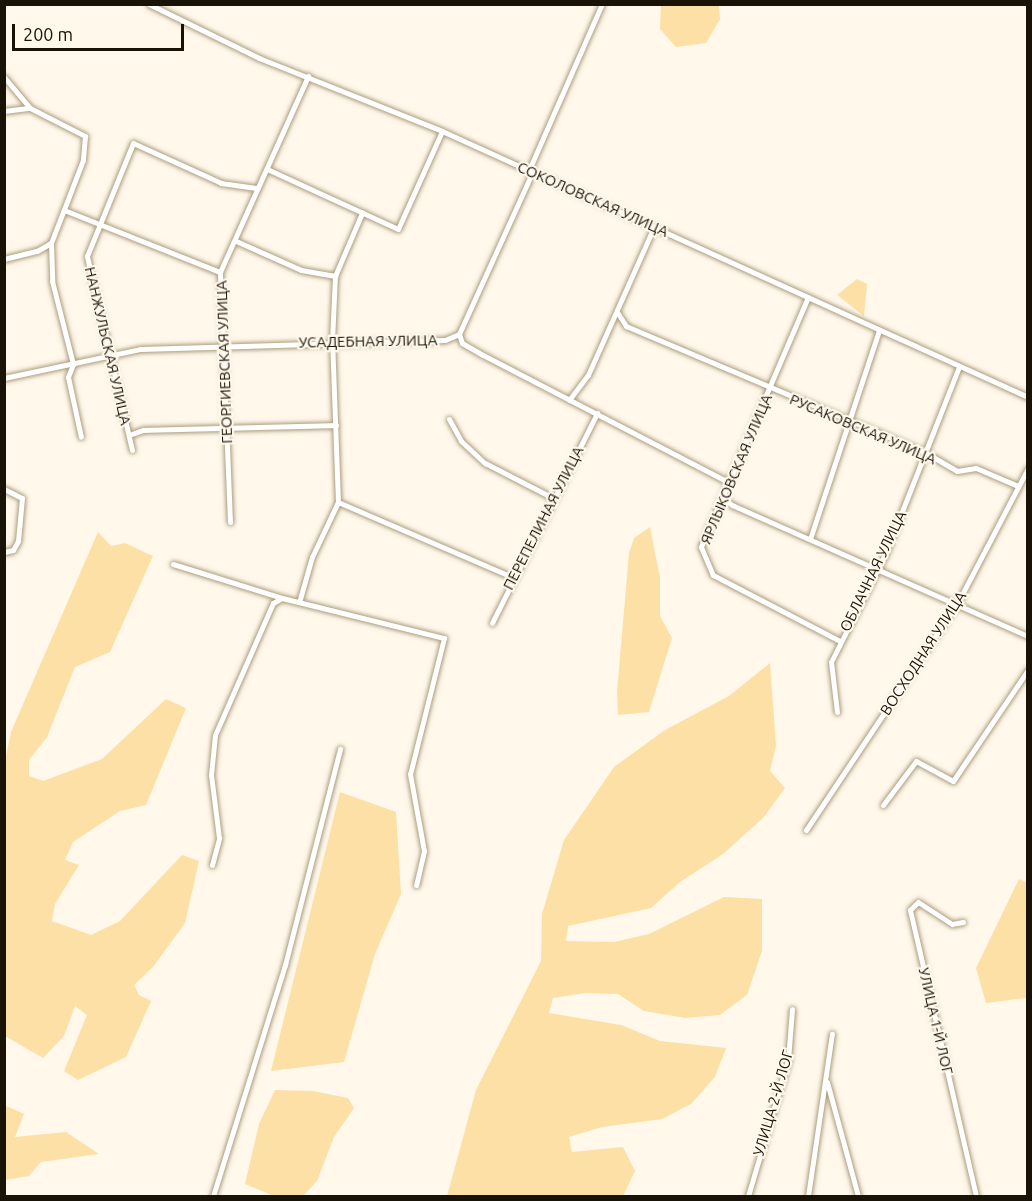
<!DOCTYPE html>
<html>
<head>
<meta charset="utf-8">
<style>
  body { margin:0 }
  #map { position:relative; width:1032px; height:1201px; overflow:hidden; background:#fff8eb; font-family:Ubuntu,sans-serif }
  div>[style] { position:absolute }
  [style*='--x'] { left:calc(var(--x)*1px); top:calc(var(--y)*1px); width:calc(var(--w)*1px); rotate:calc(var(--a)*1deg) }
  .green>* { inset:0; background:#fde0a6 }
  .roads { filter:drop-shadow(0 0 2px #ad9d7d) drop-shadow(0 0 2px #ad9d7d) }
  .minor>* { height:5px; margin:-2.5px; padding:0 2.5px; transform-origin:2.5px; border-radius:2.5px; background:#fff }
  span { translate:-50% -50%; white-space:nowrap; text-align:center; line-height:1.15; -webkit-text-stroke:4.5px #fff8eb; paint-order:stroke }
  .street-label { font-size:15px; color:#191307 }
  .frame { position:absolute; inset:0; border:6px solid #191307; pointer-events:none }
  .scale { position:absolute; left:12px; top:24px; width:172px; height:27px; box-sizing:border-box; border:3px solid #191307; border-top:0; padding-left:8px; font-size:18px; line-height:21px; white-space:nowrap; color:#191307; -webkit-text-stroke:4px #fff8eb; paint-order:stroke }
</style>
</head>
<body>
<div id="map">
  <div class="green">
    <div style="clip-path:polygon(661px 5px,719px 5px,720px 19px,706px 43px,676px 47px,660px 29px)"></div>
    <div style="clip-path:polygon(857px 279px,867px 284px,864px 316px,837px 295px)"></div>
    <div style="clip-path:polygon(650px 527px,660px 578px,660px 616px,672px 638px,649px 712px,618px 715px,617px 692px,629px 553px,634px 538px)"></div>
    <div style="clip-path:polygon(98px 532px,111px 546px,125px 543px,153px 556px,110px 652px,75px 667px,47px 737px,29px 760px,29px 776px,43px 781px,102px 759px,166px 699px,186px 708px,146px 805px,120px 811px,73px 842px,65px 860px,79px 865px,55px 904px,52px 921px,91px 935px,120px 921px,182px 855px,199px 861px,185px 923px,153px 967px,134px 985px,139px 995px,151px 1001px,126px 1057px,78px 1080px,64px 1071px,87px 1015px,75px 1006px,64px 1036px,43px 1058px,5px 1036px,4px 766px,11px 732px)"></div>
    <div style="clip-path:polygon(770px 663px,776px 746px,770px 771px,785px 788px,764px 817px,723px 854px,680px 882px,651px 908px,568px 926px,566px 941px,614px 942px,649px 934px,724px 897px,762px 899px,762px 951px,747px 995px,720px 1015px,685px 1018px,644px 1011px,618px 994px,585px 993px,553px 998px,549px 1013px,621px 1025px,660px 1041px,726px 1048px,715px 1077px,691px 1104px,662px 1119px,602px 1127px,569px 1137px,572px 1152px,623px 1147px,635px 1171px,623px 1196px,447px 1196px,476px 1090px,541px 961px,542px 914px,564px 840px,614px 767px,665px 730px,729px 696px)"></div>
    <div style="clip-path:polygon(340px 792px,396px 812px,401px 894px,375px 954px,344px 1062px,271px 1071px)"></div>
    <div style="clip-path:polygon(1019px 879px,1027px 883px,1027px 998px,986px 1003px,976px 968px)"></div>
    <div style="clip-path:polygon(275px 1090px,313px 1091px,348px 1098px,354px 1108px,334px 1137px,317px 1181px,303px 1196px,274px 1196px,245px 1184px,259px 1124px)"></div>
    <div style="clip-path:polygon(4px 1105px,24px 1114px,15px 1137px,66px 1132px,99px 1154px,41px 1162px,29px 1176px,5px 1180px)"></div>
  </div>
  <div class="roads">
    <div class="minor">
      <div style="--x:149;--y:4;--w:123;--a:26.1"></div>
      <div style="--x:259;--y:58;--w:197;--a:21.7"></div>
      <div style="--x:442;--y:131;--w:644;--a:24.41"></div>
      <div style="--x:4;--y:77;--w:40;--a:50"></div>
      <div style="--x:30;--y:108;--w:62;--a:27"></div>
      <div style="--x:85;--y:136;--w:24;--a:95"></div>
      <div style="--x:83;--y:160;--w:89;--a:111.1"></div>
      <div style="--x:51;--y:243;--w:38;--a:88"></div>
      <div style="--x:52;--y:281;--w:86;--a:75.8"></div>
      <div style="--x:73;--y:364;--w:14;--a:111"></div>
      <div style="--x:68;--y:377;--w:61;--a:77.8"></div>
      <div style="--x:4;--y:111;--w:26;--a:-7"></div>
      <div style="--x:267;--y:169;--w:144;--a:24.6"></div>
      <div style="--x:398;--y:229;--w:107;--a:-65.8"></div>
      <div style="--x:529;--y:170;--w:181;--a:-66.3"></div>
      <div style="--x:64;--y:210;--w:168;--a:21.7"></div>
      <div style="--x:236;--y:241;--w:71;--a:24"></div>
      <div style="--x:301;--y:270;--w:35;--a:10"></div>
      <div style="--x:4;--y:259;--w:34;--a:-14"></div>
      <div style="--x:37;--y:251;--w:16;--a:-30"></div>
      <div style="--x:808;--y:297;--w:272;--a:113.2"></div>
      <div style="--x:701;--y:547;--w:30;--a:67"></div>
      <div style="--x:713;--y:575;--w:143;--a:27.5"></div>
      <div style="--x:617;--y:312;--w:17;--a:57"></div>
      <div style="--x:626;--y:326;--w:326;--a:22.9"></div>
      <div style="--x:926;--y:453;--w:36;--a:30"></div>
      <div style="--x:957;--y:471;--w:19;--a:-9"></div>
      <div style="--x:976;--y:468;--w:46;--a:23.2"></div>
      <div style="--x:459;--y:334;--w:9;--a:72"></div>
      <div style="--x:462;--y:343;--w:24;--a:30"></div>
      <div style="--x:483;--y:355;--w:276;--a:27.4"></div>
      <div style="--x:459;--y:334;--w:179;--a:-65.6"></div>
      <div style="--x:4;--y:378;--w:140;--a:-12"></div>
      <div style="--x:141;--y:349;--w:304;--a:-1.7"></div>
      <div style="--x:445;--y:340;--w:15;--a:-23"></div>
      <div style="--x:569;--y:400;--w:31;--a:-53"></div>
      <div style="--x:588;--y:375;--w:162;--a:-66"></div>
      <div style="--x:449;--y:419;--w:25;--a:61"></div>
      <div style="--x:461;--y:441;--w:33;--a:43"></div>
      <div style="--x:485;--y:463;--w:76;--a:27.2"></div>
      <div style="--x:129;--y:435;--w:15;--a:-20"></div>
      <div style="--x:143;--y:430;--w:193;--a:-1.5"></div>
      <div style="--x:132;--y:450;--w:199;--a:-103.1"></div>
      <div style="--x:87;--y:256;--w:122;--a:-67.8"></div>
      <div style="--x:133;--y:143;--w:97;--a:24.4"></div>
      <div style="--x:221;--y:183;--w:37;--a:8"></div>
      <div style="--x:4;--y:489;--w:20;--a:27"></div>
      <div style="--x:22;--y:498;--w:43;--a:95.3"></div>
      <div style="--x:18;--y:541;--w:10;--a:119"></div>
      <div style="--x:13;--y:550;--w:9;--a:167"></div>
      <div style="--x:722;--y:497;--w:13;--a:39"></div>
      <div style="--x:732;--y:505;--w:324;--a:23.9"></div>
      <div style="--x:338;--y:502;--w:189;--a:23.3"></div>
      <div style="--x:230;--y:522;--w:250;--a:-92.3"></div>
      <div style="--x:220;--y:272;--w:215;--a:-65.8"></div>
      <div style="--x:810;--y:539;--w:220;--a:-71.7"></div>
      <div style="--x:173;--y:564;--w:114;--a:17.3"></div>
      <div style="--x:282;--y:598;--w:167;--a:13.9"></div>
      <div style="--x:444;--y:638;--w:140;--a:104"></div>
      <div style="--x:410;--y:774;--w:78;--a:79.7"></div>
      <div style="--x:424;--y:851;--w:35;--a:103"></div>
      <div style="--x:300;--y:599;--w:44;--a:-74.1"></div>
      <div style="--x:312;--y:557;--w:61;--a:-64.7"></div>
      <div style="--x:338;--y:502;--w:161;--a:-92.1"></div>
      <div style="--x:332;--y:341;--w:65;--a:-87.4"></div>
      <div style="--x:335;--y:276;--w:69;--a:-66.8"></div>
      <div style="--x:492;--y:623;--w:235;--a:-63.4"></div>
      <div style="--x:837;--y:712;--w:50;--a:-96.8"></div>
      <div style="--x:831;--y:662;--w:123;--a:-63.4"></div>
      <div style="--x:886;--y:552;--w:199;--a:-68.5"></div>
      <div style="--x:883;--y:805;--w:55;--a:-53.1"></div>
      <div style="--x:916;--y:761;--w:42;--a:28.4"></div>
      <div style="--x:953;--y:781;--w:134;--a:-56"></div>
      <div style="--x:806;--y:830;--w:272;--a:-56.3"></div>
      <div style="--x:957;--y:604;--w:153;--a:-62.4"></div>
      <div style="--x:212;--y:865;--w:28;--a:-75"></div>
      <div style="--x:219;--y:838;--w:64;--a:-97.2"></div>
      <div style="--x:211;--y:775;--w:40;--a:-84.3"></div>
      <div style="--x:215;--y:735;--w:144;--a:-66.3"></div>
      <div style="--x:273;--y:603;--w:10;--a:-29"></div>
      <div style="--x:963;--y:922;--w:11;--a:170"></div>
      <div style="--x:952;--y:924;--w:40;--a:-147.1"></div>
      <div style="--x:918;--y:902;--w:11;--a:135"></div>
      <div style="--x:910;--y:910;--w:294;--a:77"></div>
      <div style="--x:827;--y:1082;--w:118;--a:74.8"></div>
      <div style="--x:213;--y:1196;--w:242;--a:-72.7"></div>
      <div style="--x:285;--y:965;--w:223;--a:-75.7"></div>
      <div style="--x:748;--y:1196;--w:142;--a:-73.6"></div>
      <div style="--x:788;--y:1060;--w:51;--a:-85.5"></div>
      <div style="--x:808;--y:1196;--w:164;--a:-81.6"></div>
    </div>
  </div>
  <div class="street-label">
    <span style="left:593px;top:199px;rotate:24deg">СОКОЛОВСКАЯ УЛИЦА</span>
    <span style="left:368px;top:341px;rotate:-1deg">УСАДЕБНАЯ УЛИЦА</span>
    <span style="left:108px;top:346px;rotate:77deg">НАНЖУЛЬСКАЯ УЛИЦА</span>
    <span style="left:224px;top:362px;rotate:-92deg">ГЕОРГИЕВСКАЯ УЛИЦА</span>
    <span style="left:863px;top:429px;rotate:23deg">РУСАКОВСКАЯ УЛИЦА</span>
    <span style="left:736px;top:469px;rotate:-67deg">ЯРЛЫКОВСКАЯ УЛИЦА</span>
    <span style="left:543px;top:518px;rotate:-63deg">ПЕРЕПЕЛИНАЯ УЛИЦА</span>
    <span style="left:873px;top:571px;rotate:-64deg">ОБЛАЧНАЯ УЛИЦА</span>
    <span style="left:923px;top:653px;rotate:-57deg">ВОСХОДНАЯ УЛИЦА</span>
    <span style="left:936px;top:1021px;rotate:77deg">УЛИЦА 1-Й ЛОГ</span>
    <span style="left:773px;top:1103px;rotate:-74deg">УЛИЦА 2-Й ЛОГ</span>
  </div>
  <div class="frame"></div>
  <div class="scale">200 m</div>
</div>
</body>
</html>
